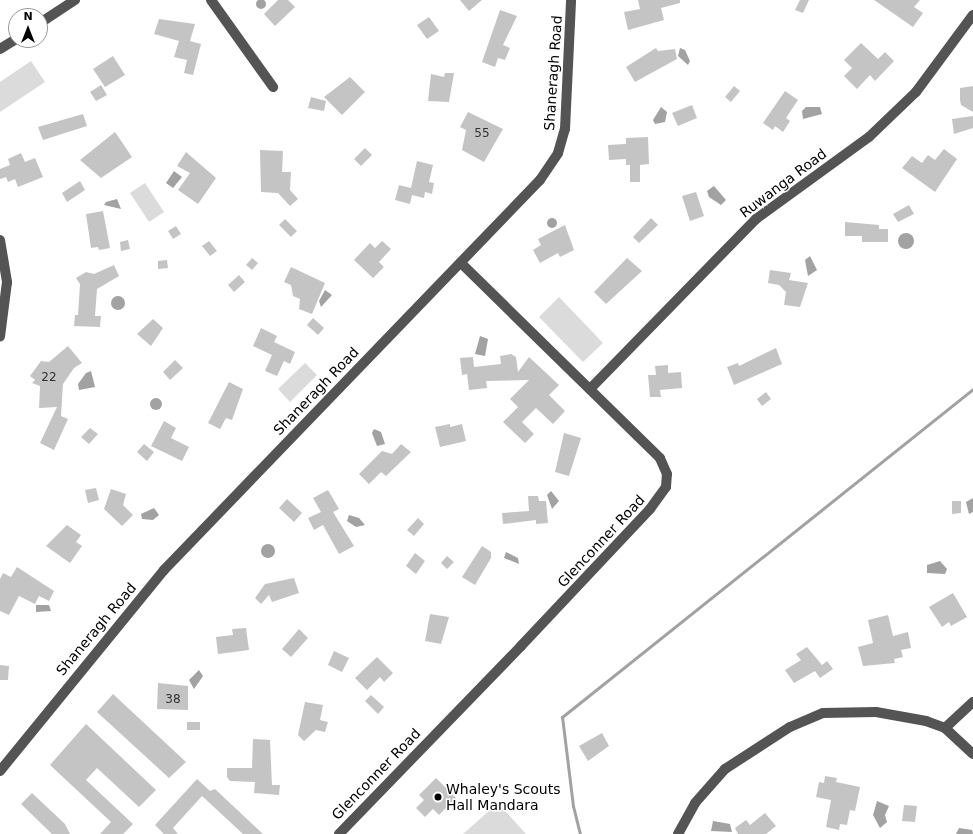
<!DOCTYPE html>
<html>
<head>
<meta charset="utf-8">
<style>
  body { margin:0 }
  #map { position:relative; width:973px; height:834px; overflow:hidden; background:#fff; font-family:"DejaVu Sans",sans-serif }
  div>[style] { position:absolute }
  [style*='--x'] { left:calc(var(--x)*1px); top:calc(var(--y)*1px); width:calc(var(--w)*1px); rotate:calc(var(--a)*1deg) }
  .green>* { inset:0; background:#dbdbdb }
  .water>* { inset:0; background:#a2a2a2 }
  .round { border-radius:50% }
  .stream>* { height:3px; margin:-1.5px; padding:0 1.5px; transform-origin:1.5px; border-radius:1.5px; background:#a2a2a2 }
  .building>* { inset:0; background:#c4c4c4 }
  .minor>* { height:10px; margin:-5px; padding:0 5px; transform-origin:5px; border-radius:5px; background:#545454 }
  .dots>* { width:11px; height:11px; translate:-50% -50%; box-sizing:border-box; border:2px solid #fff; border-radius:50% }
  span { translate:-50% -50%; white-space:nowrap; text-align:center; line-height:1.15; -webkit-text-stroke:3px #fff; paint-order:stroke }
  .number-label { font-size:12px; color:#313131 }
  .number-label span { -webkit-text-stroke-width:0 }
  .street-label { font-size:14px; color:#000 }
  .poi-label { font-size:14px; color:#000 }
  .left { translate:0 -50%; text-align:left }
  .north { position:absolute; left:8px; top:8px; width:40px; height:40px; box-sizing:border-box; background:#fff; border:1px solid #999; border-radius:50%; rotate:0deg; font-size:11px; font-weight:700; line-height:16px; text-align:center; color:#000 }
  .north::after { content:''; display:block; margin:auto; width:14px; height:18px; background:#000; clip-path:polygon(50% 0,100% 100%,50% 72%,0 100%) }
</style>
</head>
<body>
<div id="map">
  <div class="green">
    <div style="clip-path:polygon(31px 61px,45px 82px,0 112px,0 82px)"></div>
    <div style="clip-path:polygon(145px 183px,164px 212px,149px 222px,130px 193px)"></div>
    <div style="clip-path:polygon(559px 297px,603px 343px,583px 362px,539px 317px)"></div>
    <div style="clip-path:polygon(305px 363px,317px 375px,290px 402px,278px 389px)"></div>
    <div style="clip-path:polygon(498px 803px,526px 834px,463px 834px)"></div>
  </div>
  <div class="water">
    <div class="round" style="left:256px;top:-1px;width:10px;height:10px"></div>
    <div style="clip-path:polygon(680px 48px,685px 50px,690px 61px,688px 65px,678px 56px)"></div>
    <div style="clip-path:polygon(661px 107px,667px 112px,665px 122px,655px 124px,653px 120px)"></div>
    <div style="clip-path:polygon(806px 107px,820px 107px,822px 114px,803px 119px,802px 111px)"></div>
    <div style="clip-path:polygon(174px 171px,182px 177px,173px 188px,166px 183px)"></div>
    <div style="clip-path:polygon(714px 186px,726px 200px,721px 205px,709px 197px,707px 191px)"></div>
    <div style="clip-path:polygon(117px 199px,121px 209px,104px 205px,106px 202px)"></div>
    <div class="round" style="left:547px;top:218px;width:10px;height:10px"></div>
    <div class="round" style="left:898px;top:233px;width:16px;height:16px"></div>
    <div style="clip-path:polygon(810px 256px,817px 270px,808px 276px,805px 260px)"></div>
    <div style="clip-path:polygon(325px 290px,332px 295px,321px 307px,319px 301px)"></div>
    <div class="round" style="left:111px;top:296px;width:14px;height:14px"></div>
    <div style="clip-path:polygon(480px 336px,488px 339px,485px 356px,475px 354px)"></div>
    <div style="clip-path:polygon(91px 371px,95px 387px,79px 390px,78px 384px,86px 373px)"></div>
    <div class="round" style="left:150px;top:398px;width:12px;height:12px"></div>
    <div style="clip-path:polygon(374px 429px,381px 432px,385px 444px,377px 446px,372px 433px)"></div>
    <div style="clip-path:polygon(551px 491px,559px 501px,552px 509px,547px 495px)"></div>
    <div style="clip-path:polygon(973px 498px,973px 512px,969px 514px,966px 502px)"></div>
    <div style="clip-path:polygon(154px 508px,159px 515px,153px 520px,142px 519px,141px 514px)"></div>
    <div style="clip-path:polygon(349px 515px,359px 518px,365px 525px,356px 527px,347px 521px)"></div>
    <div class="round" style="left:261px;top:544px;width:14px;height:14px"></div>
    <div style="clip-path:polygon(506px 552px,518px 558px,519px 564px,504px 558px)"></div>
    <div style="clip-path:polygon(940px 561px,947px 569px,945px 574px,927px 573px,927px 565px)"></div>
    <div style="clip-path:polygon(36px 605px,49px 605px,51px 611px,36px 612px)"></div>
    <div style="clip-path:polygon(199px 670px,203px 676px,194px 689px,189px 680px)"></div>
    <div style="clip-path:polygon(877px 801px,889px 806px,885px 815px,887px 822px,880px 828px,873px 815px)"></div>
    <div style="clip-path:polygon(713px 821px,730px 824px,732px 832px,711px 831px)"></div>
    <div style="clip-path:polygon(959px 828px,972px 830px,973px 834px,956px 834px)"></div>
  </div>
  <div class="stream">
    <div style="--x:580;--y:834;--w:29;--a:-104"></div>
    <div style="--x:573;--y:806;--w:90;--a:-97"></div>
    <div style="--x:562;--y:717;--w:526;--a:-38.59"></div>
  </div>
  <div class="building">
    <div style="clip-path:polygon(278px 0,288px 0,295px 7px,275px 26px,264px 14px)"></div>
    <div style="clip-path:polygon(460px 0,482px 0,469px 11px)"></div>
    <div style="clip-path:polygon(638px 0,680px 0,680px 3px,661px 8px,664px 20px,628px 30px,624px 12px,640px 9px)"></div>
    <div style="clip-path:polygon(800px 0,809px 0,803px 13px,795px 10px)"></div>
    <div style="clip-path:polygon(874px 0,920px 0,914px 7px,923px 13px,913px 27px)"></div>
    <div style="clip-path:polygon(500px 10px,517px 16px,503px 45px,510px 48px,505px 60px,498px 58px,495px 67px,482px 62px)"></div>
    <div style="clip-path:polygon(429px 17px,439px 31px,427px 39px,417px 25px)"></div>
    <div style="clip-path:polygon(159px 19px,195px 24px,190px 41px,201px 44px,193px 75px,184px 73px,187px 60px,174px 57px,179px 41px,154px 34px)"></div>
    <div style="clip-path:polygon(861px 43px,878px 59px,885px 52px,894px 61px,875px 81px,870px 75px,857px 89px,844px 76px,852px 68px,844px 60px)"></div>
    <div style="clip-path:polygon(656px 48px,658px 51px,675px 49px,677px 59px,635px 82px,626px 67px)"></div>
    <div style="clip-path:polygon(113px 56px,125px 75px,105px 87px,93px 69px)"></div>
    <div style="clip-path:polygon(445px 73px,454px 73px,449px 102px,428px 101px,431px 74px,444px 77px)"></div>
    <div style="clip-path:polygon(350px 77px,365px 92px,342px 115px,324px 97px)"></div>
    <div style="clip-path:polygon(101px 85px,107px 95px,96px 101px,90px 92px)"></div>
    <div style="clip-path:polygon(734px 86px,740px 91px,731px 102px,725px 97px)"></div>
    <div style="clip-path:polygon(973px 86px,973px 112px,961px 105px,960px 100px,960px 88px)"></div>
    <div style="clip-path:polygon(785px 91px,798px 100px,786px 118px,790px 121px,783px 132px,775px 126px,773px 130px,763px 123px)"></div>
    <div style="clip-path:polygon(311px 97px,326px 101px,324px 111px,308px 108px)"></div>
    <div style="clip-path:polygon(692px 105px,697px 118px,678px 126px,672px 113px)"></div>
    <div style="clip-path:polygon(468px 112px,503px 129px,484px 162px,462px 150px,466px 130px,460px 127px)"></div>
    <div style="clip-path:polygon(83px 114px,87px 126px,43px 140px,38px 127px)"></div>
    <div style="clip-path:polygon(973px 116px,973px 128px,954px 134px,952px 119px)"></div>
    <div style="clip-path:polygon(115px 132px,132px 157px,101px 178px,80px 160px)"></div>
    <div style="clip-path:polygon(648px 137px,649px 164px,640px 165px,640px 182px,630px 182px,630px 165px,626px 165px,626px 159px,609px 160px,608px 145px,626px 144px,626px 138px)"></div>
    <div style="clip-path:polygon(365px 148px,372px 155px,361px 166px,354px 159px)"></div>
    <div style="clip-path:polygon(944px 149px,957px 159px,935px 192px,902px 168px,912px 156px,922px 163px,928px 155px,935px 160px)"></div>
    <div style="clip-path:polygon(260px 150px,283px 151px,282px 172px,291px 172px,290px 190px,298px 199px,290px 206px,278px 193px,261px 192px)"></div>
    <div style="clip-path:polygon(186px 152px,216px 178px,198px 204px,178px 190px,190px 173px,177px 166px)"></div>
    <div style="clip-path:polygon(21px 153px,25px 162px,35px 158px,43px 177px,18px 187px,15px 179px,8px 182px,6px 177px,0 179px,0 169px,10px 165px,8px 159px)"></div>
    <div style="clip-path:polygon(417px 161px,433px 165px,429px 182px,434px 183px,432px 194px,425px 192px,424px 198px,412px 195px,410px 204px,395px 200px,399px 185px,411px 188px)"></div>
    <div style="clip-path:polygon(80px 181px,85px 190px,67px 202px,62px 193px)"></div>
    <div style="clip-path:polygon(696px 192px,704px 216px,690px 221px,682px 196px)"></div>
    <div style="clip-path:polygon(909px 205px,914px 214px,898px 222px,893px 214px)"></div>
    <div style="clip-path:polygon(103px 211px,110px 248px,99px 250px,98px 247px,91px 248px,86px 214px)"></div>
    <div style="clip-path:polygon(651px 218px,658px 225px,639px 243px,633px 237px)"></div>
    <div style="clip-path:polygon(285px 219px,297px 231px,291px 237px,279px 225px)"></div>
    <div style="clip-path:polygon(845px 222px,879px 225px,879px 229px,888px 229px,888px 242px,862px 242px,862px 236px,845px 236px)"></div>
    <div style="clip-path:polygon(565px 225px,574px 250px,560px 257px,558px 253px,540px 263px,533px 250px,541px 245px,538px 239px)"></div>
    <div style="clip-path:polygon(176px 226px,181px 234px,173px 239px,168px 231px)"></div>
    <div style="clip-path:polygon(128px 240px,130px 249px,121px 251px,120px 242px)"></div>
    <div style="clip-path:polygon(209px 241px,217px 251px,210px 256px,202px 246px)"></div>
    <div style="clip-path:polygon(382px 241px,391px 249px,379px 262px,384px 267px,373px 278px,354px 260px,370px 243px,375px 248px)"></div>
    <div style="clip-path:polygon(252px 258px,258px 263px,252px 270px,246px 265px)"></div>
    <div style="clip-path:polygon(627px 258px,642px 271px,606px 304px,594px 292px)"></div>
    <div style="clip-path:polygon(167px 260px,168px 268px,158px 269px,158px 261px)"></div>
    <div style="clip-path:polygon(114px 265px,119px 276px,97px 289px,95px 316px,101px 316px,100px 327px,74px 326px,75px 315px,78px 315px,80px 284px,76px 278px,86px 272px,94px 274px)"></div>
    <div style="clip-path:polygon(291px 267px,325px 283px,312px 314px,299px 309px,300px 299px,293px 296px,291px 285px,284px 282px)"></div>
    <div style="clip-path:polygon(770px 270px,791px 273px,789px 280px,808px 283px,800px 307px,784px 305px,786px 292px,779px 285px,768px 283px)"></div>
    <div style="clip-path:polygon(239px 275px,245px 282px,234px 292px,228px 285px)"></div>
    <div style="clip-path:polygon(313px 318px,324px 328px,318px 335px,307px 325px)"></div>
    <div style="clip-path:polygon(153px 319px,163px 328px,151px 346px,137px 334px)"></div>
    <div style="clip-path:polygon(261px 328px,277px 336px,274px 342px,295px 352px,290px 364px,284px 361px,277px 376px,265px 371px,272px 355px,253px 346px)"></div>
    <div style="clip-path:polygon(68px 346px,82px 363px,74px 368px,63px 384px,61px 416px,68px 419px,54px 450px,40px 443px,57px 407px,39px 408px,40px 386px,32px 383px,35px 380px,30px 376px,41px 361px,49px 362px)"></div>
    <div style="clip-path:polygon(776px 348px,782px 364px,734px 385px,727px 367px,738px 363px,739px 366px)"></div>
    <div style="clip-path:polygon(511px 354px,516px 357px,518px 372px,529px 357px,559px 385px,549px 395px,565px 411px,553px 424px,536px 408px,522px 422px,534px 434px,525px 443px,503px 422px,518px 407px,510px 399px,529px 380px,486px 381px,487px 388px,469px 390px,467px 374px,462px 375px,460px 358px,473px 357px,474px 367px,501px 364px,500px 356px)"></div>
    <div style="clip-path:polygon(175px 360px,183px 368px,170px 380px,163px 372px)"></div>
    <div style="clip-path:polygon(668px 365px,668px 373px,681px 372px,682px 388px,660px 390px,661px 397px,650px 397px,648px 375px,656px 375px,655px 366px)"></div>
    <div style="clip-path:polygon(229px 382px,243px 389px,232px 420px,226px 418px,220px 429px,208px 423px)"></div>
    <div style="clip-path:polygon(766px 392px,771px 399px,762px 406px,757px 399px)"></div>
    <div style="clip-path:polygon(164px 421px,176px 428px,171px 438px,189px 447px,182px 461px,151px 446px)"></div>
    <div style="clip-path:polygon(450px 424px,450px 427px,462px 424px,466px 441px,440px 447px,435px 427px)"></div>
    <div style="clip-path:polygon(90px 428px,98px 434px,89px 444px,81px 437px)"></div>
    <div style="clip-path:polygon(564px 433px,581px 438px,569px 476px,555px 472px)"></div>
    <div style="clip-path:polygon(144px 444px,154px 452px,147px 461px,137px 452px)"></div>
    <div style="clip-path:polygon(401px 444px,411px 452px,386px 476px,381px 472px,369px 484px,359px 474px,382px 451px,392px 454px)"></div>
    <div style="clip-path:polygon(96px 488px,99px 500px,88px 503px,85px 490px)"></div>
    <div style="clip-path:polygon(111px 489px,126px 494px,123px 505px,133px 515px,122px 526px,104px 509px)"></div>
    <div style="clip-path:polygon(328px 490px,339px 509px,333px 512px,354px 546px,339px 554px,323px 525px,314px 530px,308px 518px,321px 512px,313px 498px)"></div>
    <div style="clip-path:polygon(528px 496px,538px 496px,539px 501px,546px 501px,548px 523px,536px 524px,536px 520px,503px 524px,502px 513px,529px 511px)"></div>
    <div style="clip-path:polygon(287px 499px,302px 513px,294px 522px,279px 508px)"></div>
    <div style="clip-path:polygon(952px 501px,961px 501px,961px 513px,952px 514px)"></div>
    <div style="clip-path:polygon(418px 518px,424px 524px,414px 536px,407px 530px)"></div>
    <div style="clip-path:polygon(67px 525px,81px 535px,76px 542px,82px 546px,70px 563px,46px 546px)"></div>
    <div style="clip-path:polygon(482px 546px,491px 552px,491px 558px,475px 585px,462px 577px)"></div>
    <div style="clip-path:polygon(415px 553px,425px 561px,416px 574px,406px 566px)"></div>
    <div style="clip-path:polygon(447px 556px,454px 562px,447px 569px,441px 563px)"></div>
    <div style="clip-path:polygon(17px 567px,54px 591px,49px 601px,39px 596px,35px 604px,19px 596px,9px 615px,0 611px,0 579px,3px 573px,11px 577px)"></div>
    <div style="clip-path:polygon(294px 578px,299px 593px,272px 602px,269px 595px,261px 604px,255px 598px,265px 584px)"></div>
    <div style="clip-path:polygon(953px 593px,967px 617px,951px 626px,949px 622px,942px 627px,929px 607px)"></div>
    <div style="clip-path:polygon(430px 614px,449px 617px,441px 644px,425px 641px)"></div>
    <div style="clip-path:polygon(888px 615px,893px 636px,908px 632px,911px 648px,901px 650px,903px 657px,894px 659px,895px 663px,863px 666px,858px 647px,873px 643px,868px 620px)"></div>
    <div style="clip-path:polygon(246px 628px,249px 650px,218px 654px,216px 637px,233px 635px,232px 629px)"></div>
    <div style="clip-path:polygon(299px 629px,308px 638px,291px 657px,282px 649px)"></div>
    <div style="clip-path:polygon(807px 647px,822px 665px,827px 661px,833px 669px,820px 678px,815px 671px,794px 683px,785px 670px,801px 660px,796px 654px)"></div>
    <div style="clip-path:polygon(334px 651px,349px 658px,342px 672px,328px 665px)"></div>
    <div style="clip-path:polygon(377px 657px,393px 673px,384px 682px,380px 677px,367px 690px,355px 678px)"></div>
    <div style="clip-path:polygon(0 665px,9px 666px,8px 680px,0 680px)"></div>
    <div style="clip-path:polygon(158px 683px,188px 686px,188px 710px,157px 709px)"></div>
    <div style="clip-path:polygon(113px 694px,186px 762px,169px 778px,97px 712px)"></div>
    <div style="clip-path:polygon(371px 695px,384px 707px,378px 714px,365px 701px)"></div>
    <div style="clip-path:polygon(305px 702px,323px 705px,320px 720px,328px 722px,325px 732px,316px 730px,304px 741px,298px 735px)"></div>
    <div style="clip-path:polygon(187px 722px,200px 722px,200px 730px,187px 730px)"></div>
    <div style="clip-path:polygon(86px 724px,156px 790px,139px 807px,97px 768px,86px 780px,133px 824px,123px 834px,100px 834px,111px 822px,50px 765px)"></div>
    <div style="clip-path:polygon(602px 733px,609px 746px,588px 761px,579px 746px)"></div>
    <div style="clip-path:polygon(253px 739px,270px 740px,272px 785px,280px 785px,279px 795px,254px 793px,255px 782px,230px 781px,227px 777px,227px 768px,252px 768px)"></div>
    <div style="clip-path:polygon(825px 776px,837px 778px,836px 782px,860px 787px,855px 811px,850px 810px,847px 825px,840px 824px,839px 830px,826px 827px,831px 800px,816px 797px,819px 782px,824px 783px)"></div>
    <div style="clip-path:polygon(436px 778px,456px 798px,439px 815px,433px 809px,425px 817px,416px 808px,424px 800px,419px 795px)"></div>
    <div style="clip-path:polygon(197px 779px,210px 791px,215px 789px,263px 834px,243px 834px,202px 796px,173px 828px,178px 834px,164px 834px,155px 825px)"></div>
    <div style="clip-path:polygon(32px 793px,65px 824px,70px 834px,52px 834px,21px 804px)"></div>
    <div style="clip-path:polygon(904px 805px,917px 806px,915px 822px,902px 821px)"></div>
    <div style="clip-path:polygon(765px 813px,776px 826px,766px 834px,738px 834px,735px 828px,746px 820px,750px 825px)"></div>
  </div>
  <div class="minor">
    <div style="--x:211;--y:0;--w:107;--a:54.5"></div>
    <div style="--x:40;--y:23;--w:42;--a:-33.3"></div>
    <div style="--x:0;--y:49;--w:19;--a:-32"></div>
    <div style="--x:0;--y:240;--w:43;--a:80.5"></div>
    <div style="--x:7;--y:282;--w:55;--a:97.3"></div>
    <div style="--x:590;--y:389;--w:238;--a:-45.7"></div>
    <div style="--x:756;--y:219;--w:140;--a:-36"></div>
    <div style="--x:869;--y:137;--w:65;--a:-43.8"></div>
    <div style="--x:916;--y:92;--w:96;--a:-53.5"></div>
    <div style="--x:945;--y:728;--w:38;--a:-43"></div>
    <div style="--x:0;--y:771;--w:259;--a:-50.8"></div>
    <div style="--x:164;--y:570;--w:542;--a:-46.05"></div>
    <div style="--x:540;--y:180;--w:32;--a:-56"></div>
    <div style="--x:558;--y:153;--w:25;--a:-74"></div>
    <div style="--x:565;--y:129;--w:129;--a:-87.3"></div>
    <div style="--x:339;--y:834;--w:262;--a:-45.9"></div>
    <div style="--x:521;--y:646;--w:188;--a:-46.7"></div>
    <div style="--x:650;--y:509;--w:27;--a:-54"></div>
    <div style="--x:666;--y:487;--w:13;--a:-86"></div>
    <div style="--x:667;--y:474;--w:17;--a:-114"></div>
    <div style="--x:660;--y:458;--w:279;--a:-135.6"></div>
    <div style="--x:678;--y:834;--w:35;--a:-61"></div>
    <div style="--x:695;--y:803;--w:45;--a:-48.6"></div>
    <div style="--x:725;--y:769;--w:77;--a:-32.9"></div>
    <div style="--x:790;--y:727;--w:36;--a:-23"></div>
    <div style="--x:823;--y:713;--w:53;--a:-1.1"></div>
    <div style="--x:876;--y:712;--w:51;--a:10.2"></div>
    <div style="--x:926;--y:721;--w:20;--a:20"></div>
    <div style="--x:945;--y:728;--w:38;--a:43"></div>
  </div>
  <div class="dots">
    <div style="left:438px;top:797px;background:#000"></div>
  </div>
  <div class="number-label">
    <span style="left:482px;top:134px">55</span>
    <span style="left:49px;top:378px">22</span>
    <span style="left:173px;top:700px">38</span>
  </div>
  <div class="street-label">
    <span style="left:553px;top:73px;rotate:-86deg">Shaneragh Road</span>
    <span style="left:783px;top:183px;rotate:-37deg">Ruwanga Road</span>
    <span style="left:316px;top:391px;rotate:-46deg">Shaneragh Road</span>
    <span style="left:601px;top:541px;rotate:-47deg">Glenconner Road</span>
    <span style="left:96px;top:629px;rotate:-50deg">Shaneragh Road</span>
    <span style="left:376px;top:774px;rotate:-46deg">Glenconner Road</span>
  </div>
  <div class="poi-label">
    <span class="left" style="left:446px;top:797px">Whaley's Scouts<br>Hall Mandara</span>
  </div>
  <div class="north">N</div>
</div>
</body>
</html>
